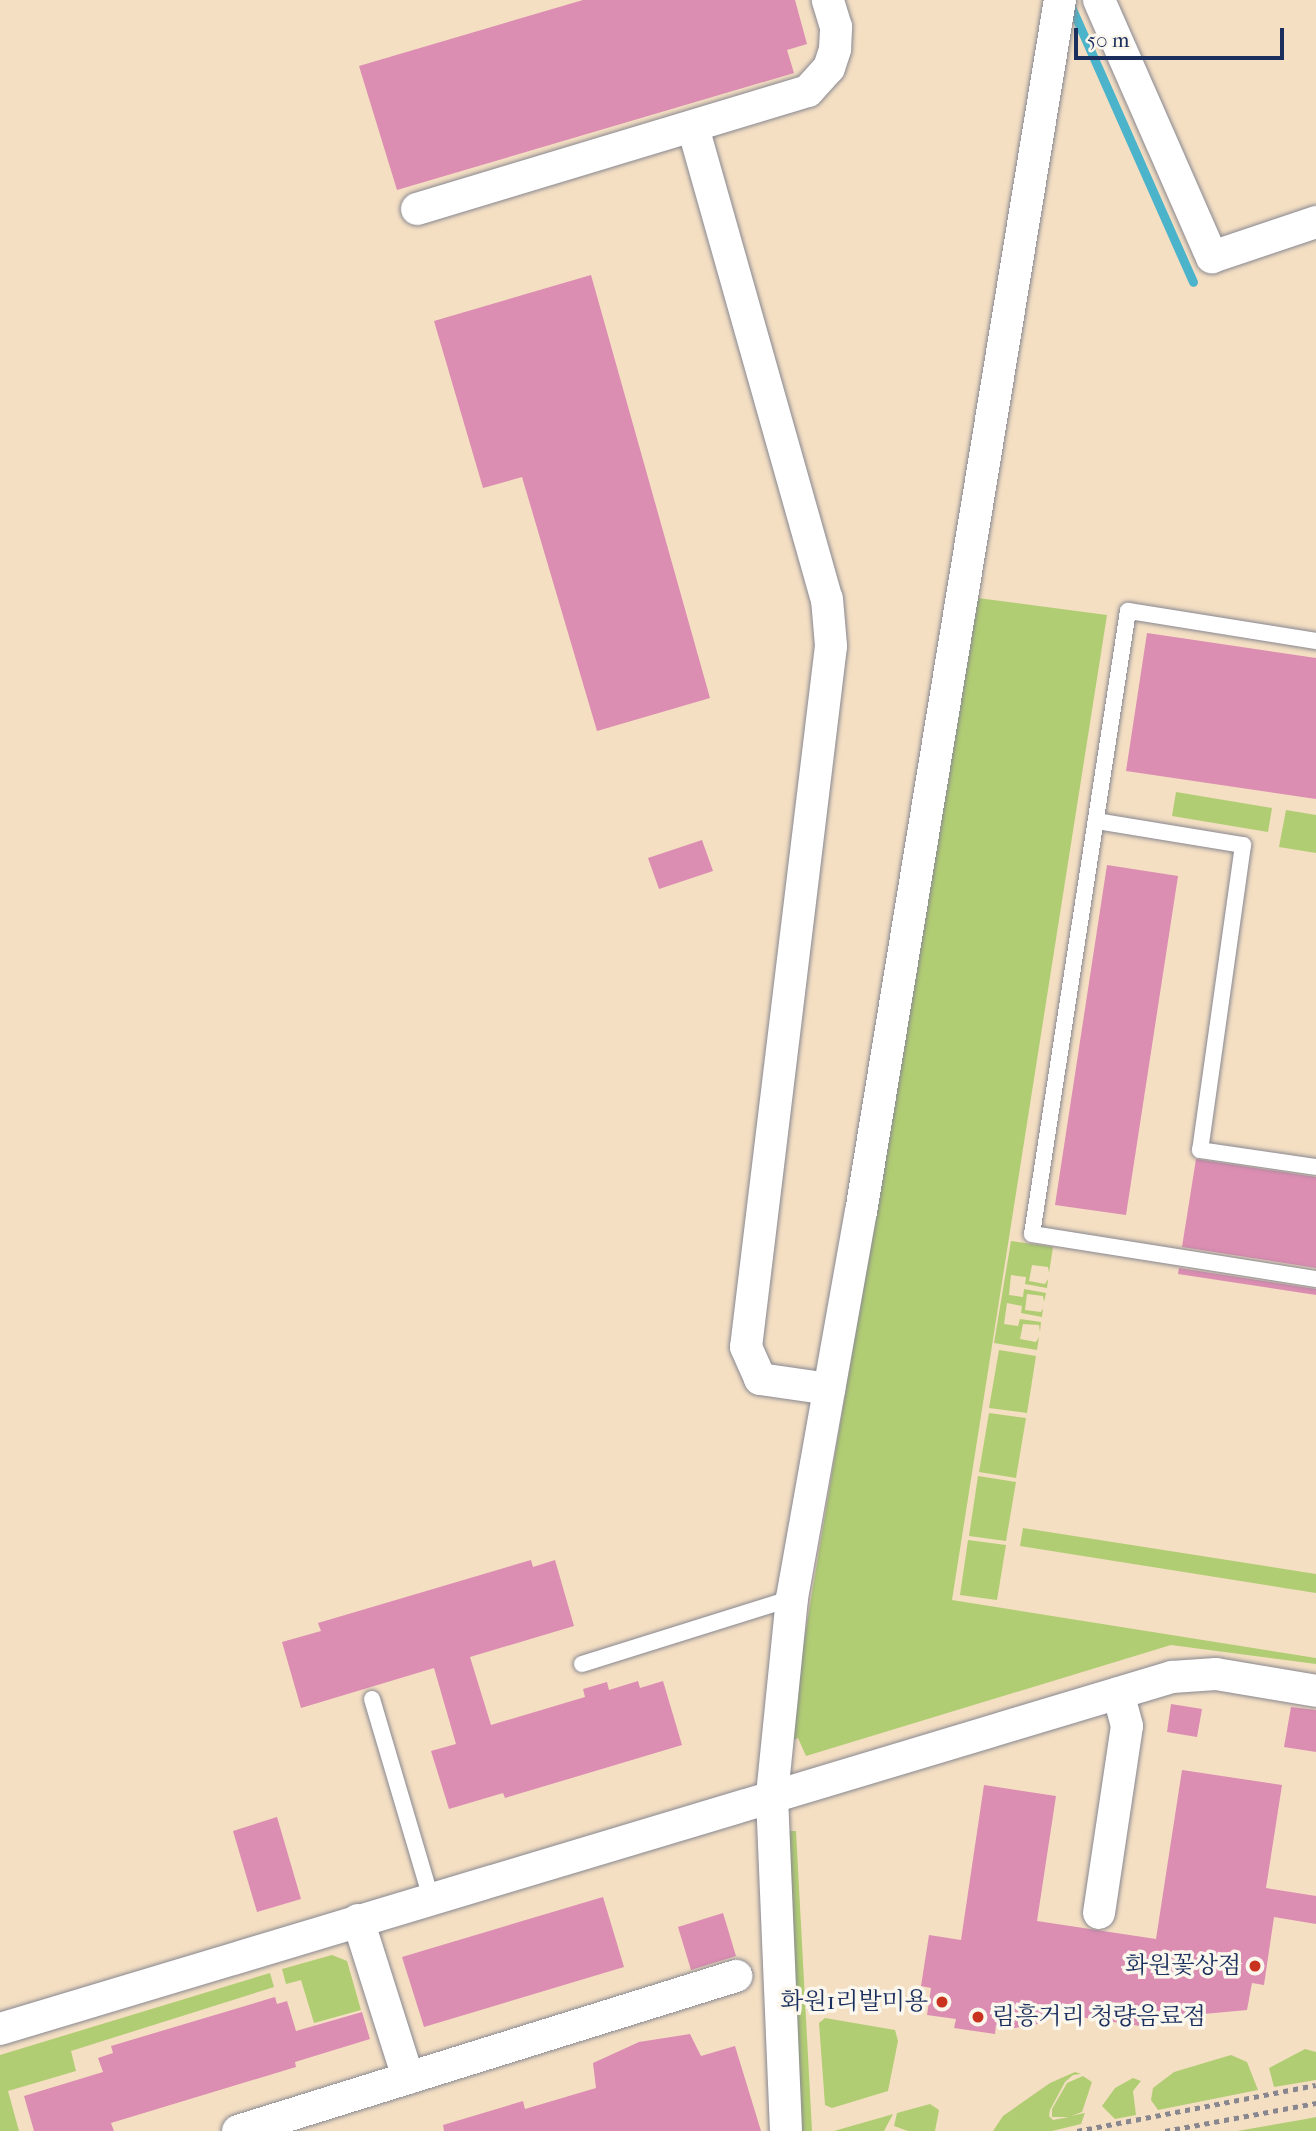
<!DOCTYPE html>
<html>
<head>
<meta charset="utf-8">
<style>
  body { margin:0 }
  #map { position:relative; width:1316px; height:2131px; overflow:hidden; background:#f4dfc3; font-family:"IM FELL French Canon","Noto Serif KR",serif }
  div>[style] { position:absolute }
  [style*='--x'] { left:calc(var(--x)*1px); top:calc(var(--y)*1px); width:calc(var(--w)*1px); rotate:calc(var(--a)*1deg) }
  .green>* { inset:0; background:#b1cd73 }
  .stream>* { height:9px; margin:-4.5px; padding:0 4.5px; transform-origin:4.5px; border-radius:4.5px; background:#4cb4ca }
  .building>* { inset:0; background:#dc8db2 }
  .path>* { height:4.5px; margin-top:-2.25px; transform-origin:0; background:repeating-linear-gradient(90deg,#888790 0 5px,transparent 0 10px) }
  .roads { filter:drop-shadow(0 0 2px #888790) drop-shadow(0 0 2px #888790) }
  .service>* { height:16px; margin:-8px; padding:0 8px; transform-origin:8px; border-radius:8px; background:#fff }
  .minor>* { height:32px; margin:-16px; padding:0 16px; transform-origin:16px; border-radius:16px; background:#fff }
  .dots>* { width:19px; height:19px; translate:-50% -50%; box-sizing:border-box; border:4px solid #fbf7ec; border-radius:50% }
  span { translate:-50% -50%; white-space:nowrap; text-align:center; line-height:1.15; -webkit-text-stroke:7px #fbf7ec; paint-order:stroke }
  .poi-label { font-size:24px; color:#1b2f5e }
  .right { translate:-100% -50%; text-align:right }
  .left { translate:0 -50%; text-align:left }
  .scale { position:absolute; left:1074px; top:28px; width:210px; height:32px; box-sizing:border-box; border:4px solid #1b2f5e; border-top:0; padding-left:9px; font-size:21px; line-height:24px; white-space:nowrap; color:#1b2f5e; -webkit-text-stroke:5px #fbf7ec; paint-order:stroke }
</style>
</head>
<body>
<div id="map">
  <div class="green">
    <div style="clip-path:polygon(978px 598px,1107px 615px,952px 1600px,1316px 1658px,1316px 1664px,1171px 1645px,806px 1756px,798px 1738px,787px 1743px)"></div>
    <div style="clip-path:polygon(1176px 792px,1272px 808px,1268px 832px,1172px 816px)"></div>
    <div style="clip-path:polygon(1286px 810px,1316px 815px,1316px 853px,1279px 847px)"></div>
    <div style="clip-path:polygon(1011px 1241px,1053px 1247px,1049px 1273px,1048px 1267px,1032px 1265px,1029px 1281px,1045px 1284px,1048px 1279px,1047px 1288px,1025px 1284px,1026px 1277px,1011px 1275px,1009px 1295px,1023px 1297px,1024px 1289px,1046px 1293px,1044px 1302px,1043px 1296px,1027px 1294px,1025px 1310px,1041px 1312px,1043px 1308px,1042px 1317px,1021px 1313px,1022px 1306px,1007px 1303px,1004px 1324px,1018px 1326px,1020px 1319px,1041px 1322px,1040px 1332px,1039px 1325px,1023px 1324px,1020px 1339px,1036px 1342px,1039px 1337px,1037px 1350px,994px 1343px)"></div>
    <div style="clip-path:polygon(999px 1350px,1036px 1356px,1027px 1413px,989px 1408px)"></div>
    <div style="clip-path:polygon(989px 1413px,1026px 1418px,1016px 1478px,979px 1472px)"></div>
    <div style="clip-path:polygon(978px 1476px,1016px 1482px,1006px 1541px,969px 1536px)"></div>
    <div style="clip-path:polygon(1023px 1528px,1316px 1574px,1316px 1593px,1020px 1546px)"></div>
    <div style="clip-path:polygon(968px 1540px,1006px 1545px,997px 1600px,960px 1595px)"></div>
    <div style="clip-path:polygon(785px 1831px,796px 1831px,812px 2131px,802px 2131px)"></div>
    <div style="clip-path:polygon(332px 1955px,347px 1961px,361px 2010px,314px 2023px,301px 1980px,286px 1984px,282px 1969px)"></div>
    <div style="clip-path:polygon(270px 1973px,274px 1987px,71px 2051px,76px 2071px,8px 2091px,19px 2131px,0 2131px,0 2055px)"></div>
    <div style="clip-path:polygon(825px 2018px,895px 2030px,898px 2041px,888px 2091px,832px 2108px,825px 2105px,819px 2023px)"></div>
    <div style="clip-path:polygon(1305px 2049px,1316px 2052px,1316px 2080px,1274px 2087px,1269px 2068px)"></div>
    <div style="clip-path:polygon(1231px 2055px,1247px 2062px,1258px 2090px,1158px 2110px,1151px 2100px,1153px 2088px,1174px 2072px)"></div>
    <div style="clip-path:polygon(1075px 2072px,1081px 2074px,1073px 2075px,1065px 2082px,1050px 2110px,1049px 2116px,1053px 2120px,1069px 2117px,1052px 2117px,1052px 2109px,1067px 2083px,1083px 2076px,1092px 2082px,1082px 2112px,1071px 2116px,1085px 2113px,1081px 2124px,1052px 2131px,993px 2131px,1003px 2116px,1050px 2083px)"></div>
    <div style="clip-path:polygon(1133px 2078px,1141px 2081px,1133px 2091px,1136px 2115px,1115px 2119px,1102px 2106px,1115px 2088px)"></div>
    <div style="clip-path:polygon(930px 2104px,939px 2110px,935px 2131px,908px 2131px,894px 2126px,897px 2113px)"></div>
    <div style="clip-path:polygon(893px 2114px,884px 2131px,834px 2131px,890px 2115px)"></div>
    <div style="clip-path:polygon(1316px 2117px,1316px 2131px,1237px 2131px,1306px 2119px)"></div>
  </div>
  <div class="stream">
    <div style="--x:1069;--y:2;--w:306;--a:66.1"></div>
  </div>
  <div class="building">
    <div style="clip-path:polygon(583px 0,795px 0,807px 44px,787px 50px,794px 73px,397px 190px,359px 66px)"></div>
    <div style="clip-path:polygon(591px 275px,710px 698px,597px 731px,522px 477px,483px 488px,434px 321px)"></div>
    <div style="clip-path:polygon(1147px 633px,1316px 658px,1316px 799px,1126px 771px)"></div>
    <div style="clip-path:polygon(702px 840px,713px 871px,659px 889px,648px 858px)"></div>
    <div style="clip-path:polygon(1107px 865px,1178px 876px,1126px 1215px,1055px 1205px)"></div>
    <div style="clip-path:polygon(1196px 1159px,1316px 1177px,1316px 1268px,1182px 1247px)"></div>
    <div style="clip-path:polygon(1179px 1268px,1316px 1289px,1316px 1295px,1178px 1274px)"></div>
    <div style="clip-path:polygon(531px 1560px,533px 1567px,555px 1560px,574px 1626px,470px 1657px,491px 1725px,585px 1697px,583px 1689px,607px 1682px,609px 1690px,638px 1681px,640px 1688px,663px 1681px,682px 1745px,505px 1798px,503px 1793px,449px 1809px,431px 1751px,456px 1744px,434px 1668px,301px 1708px,282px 1642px,321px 1631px,318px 1623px)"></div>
    <div style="clip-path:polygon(1171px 1704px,1202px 1709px,1197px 1737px,1167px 1732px)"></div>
    <div style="clip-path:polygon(1291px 1707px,1316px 1710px,1316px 1752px,1284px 1747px)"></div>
    <div style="clip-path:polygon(1182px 1770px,1282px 1785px,1266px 1888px,1316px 1896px,1316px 1924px,1274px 1917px,1264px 1985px,1252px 1983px,1247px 2010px,1171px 2017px,1142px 2013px,1140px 2026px,1046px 2012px,1044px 2023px,1015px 2028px,996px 2025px,995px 2034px,954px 2028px,956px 2019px,927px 2015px,931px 1988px,921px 1986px,929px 1935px,961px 1940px,984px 1785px,1056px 1796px,1037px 1921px,1156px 1939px)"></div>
    <div style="clip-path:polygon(277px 1817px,301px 1899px,257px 1912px,233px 1831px)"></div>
    <div style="clip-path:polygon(603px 1897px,624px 1967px,424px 2027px,402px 1957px)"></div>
    <div style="clip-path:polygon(723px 1913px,736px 1956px,691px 1970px,678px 1927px)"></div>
    <div style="clip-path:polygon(275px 1997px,277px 2004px,287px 2001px,296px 2031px,362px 2012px,370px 2039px,295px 2062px,296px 2067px,111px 2123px,114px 2131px,34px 2131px,24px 2096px,103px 2072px,98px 2058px,113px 2053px,111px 2046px)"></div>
    <div style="clip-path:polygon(690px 2034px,701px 2056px,735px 2046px,761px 2131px,444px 2131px,443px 2125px,523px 2101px,525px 2109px,596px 2088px,593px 2063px,639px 2042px)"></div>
  </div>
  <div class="path">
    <div style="--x:1077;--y:2131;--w:243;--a:-10.9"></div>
    <div style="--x:1165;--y:2131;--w:154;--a:-10.5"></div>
  </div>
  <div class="roads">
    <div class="service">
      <div style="--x:1316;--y:641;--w:190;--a:-170.9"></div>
      <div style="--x:1128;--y:611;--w:630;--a:98.76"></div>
      <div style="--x:1032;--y:1234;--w:288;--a:9"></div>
      <div style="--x:1096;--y:821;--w:149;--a:9.3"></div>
      <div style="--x:1243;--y:845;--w:308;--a:98"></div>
      <div style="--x:1200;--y:1150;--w:117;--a:8.3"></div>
      <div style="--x:582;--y:1664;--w:220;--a:-17.4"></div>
      <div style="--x:372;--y:1699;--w:208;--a:73.5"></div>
    </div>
    <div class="minor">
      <div style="--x:1099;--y:0;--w:281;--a:66.3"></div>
      <div style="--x:1212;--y:257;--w:110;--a:-18.6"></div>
      <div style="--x:693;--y:127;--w:491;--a:74.2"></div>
      <div style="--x:827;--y:599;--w:47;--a:85.1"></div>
      <div style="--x:831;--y:646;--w:706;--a:96.91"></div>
      <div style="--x:746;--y:1347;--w:35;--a:66"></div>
      <div style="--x:760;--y:1379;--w:70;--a:8.2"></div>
      <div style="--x:417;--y:209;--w:408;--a:-16.8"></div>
      <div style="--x:808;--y:91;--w:31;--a:-48"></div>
      <div style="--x:829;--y:68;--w:20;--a:-72"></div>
      <div style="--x:835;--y:49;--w:22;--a:-87"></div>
      <div style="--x:836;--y:27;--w:28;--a:-107"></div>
      <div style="--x:1099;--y:1913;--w:189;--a:-81.5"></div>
      <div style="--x:1127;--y:1726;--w:34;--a:-105"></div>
      <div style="--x:358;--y:1920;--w:166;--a:72.4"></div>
      <div style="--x:0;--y:2029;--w:1224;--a:-16.72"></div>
      <div style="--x:1172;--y:1677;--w:44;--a:-3.9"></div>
      <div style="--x:1216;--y:1674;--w:101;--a:9.6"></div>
      <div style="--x:238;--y:2131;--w:522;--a:-17.29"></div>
      <div style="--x:786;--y:2131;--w:336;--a:-92.4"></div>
      <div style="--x:772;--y:1795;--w:198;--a:-84.2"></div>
      <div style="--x:792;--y:1598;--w:392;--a:-79.9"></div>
      <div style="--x:861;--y:1212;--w:1228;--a:-80.68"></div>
    </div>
  </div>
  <div class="dots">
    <div style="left:1255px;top:1966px;background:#c8321e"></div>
    <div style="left:942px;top:2002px;background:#c8321e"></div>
    <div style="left:978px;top:2017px;background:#c8321e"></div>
  </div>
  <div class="poi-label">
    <span class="right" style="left:1241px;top:1966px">화원꽃상점</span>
    <span class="right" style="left:928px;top:2002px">화원1리발미용</span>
    <span class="left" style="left:992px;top:2017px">림흥거리 청량음료점</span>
  </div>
  <div class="scale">50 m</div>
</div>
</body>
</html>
